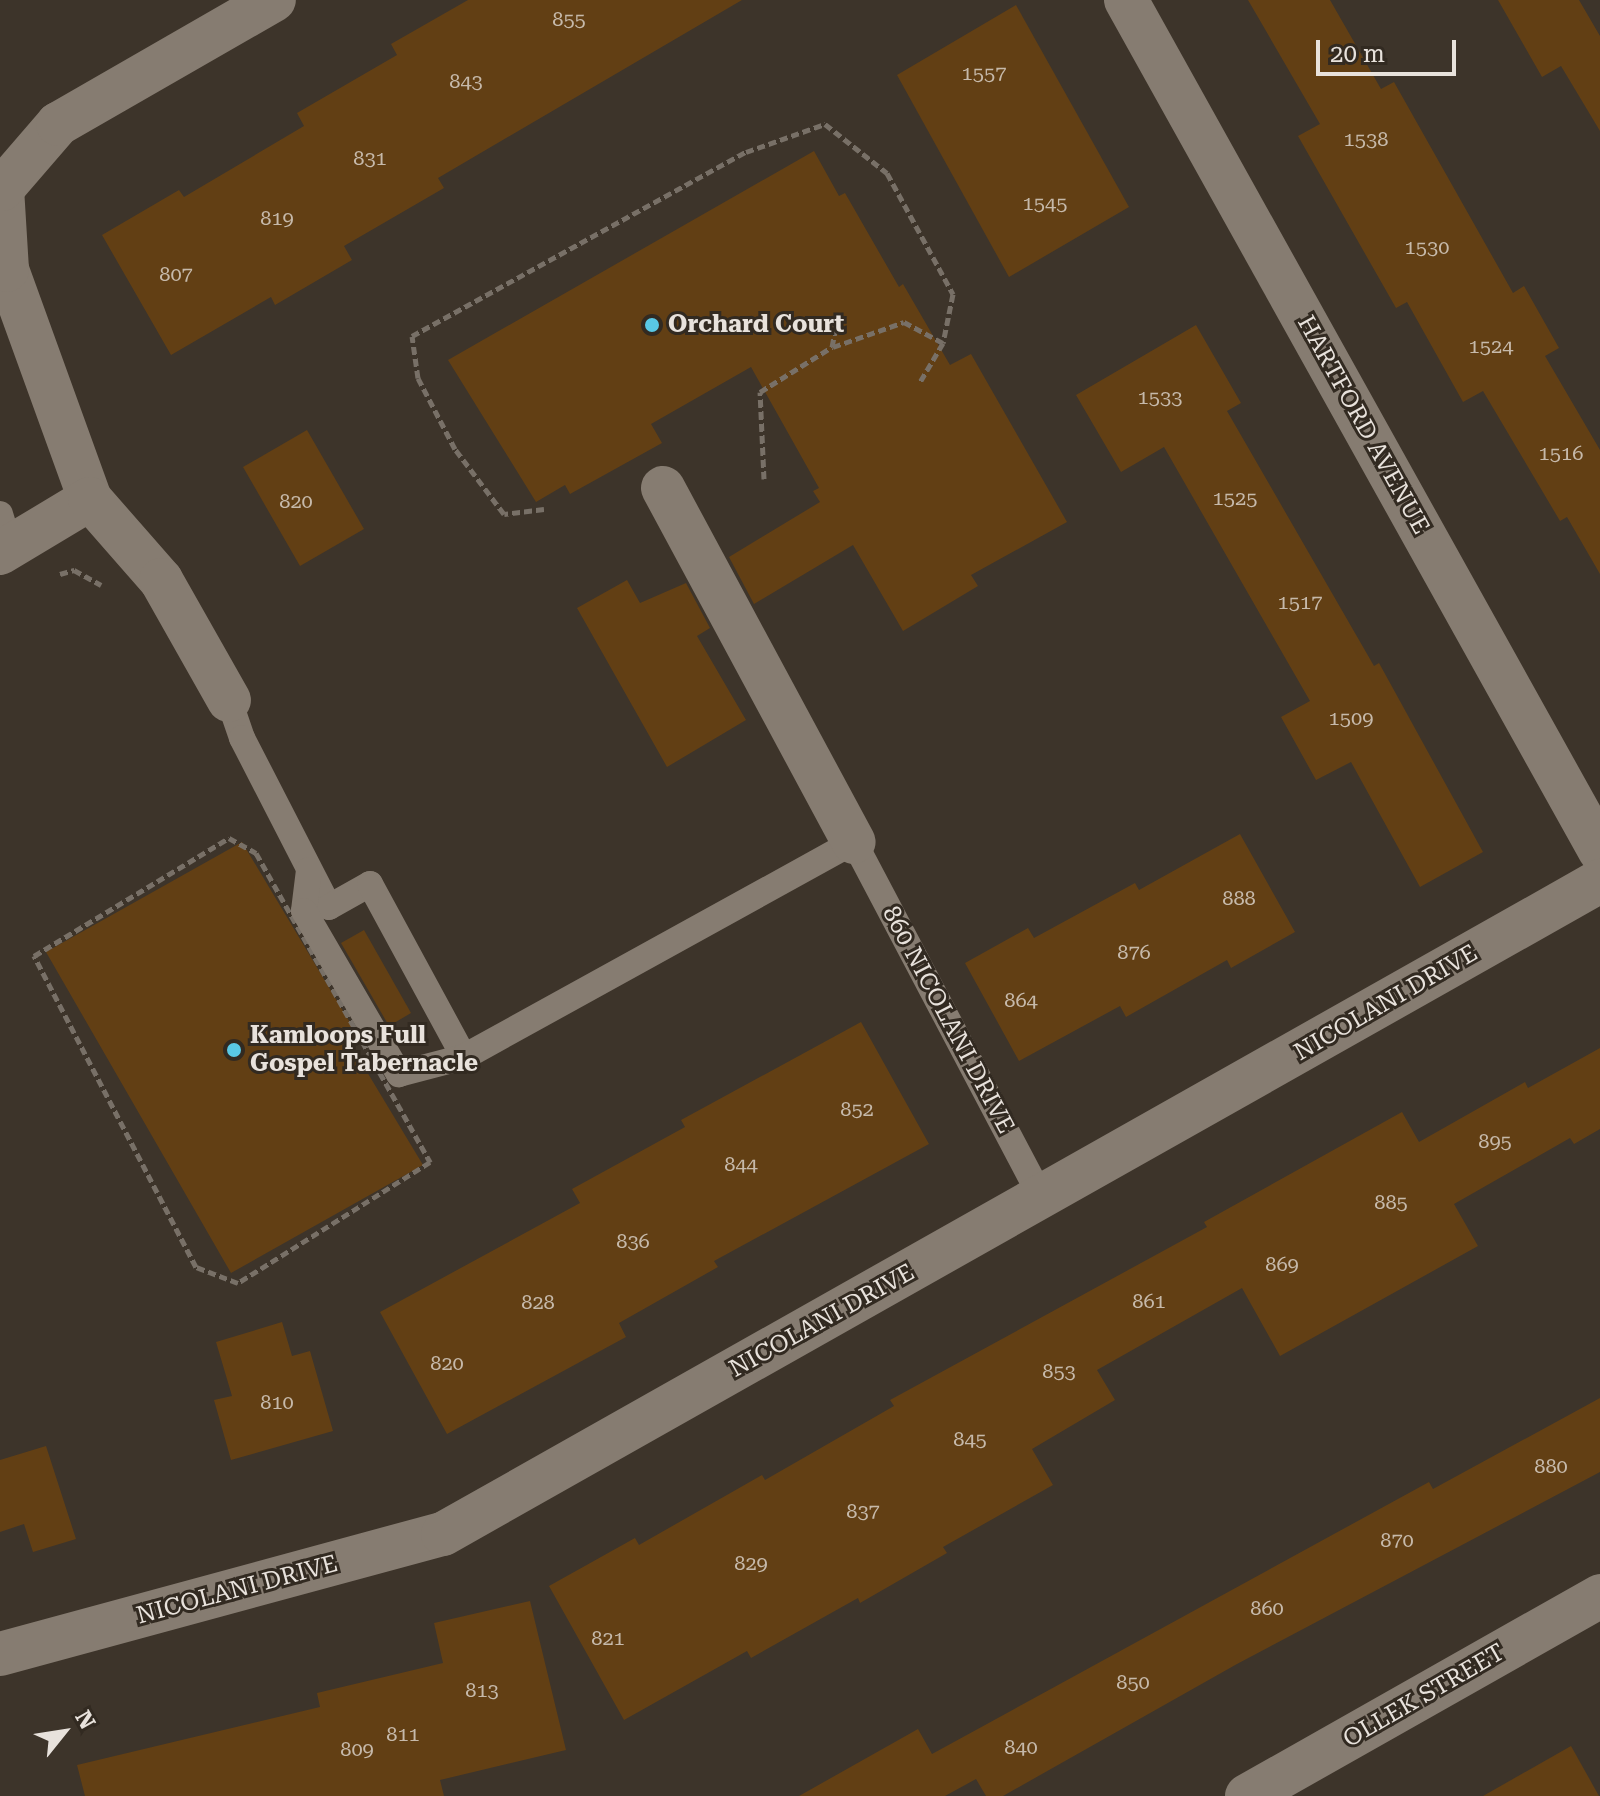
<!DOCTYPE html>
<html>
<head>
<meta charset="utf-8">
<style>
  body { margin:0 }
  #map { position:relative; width:1600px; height:1796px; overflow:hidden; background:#3d342a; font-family:"Roboto Serif",serif }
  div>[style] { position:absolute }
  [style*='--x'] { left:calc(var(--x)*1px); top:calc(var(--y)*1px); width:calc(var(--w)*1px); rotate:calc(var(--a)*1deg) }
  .building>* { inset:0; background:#623f14 }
  .path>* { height:5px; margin-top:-2.5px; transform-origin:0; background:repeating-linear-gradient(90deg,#787067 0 8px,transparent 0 12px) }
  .lane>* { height:26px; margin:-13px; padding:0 13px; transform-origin:13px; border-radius:13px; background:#867c71 }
  .street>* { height:44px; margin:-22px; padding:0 22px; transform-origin:22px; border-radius:22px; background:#867c71 }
  .dots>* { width:22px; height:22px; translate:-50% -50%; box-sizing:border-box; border:4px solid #322a21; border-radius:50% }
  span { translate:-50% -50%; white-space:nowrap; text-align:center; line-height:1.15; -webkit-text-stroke:6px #322a21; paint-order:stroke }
  .number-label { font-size:20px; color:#c6b9aa }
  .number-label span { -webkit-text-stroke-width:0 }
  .poi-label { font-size:24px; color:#e8e2dc; font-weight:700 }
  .left { translate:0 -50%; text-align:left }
  .street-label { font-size:24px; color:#e8e2dc }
  .north { position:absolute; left:24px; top:1692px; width:80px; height:80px; -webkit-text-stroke:6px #322a21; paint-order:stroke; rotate:60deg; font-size:22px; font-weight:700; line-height:32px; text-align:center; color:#e8e2dc }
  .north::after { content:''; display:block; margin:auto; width:28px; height:36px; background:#e8e2dc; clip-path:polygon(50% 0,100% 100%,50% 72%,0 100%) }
  .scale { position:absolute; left:1316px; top:40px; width:140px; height:36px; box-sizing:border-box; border:4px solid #e8e2dc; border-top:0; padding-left:10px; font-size:24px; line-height:28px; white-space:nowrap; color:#e8e2dc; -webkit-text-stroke:6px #322a21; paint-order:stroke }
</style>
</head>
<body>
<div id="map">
  <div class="building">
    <div style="clip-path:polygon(468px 0,742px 0,438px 178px,444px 188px,344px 246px,352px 260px,275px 305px,271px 297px,171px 355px,102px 235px,179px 190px,184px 197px,304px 126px,297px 113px,397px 55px,391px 44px)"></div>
    <div style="clip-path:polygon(1248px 0,1330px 0,1381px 89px,1394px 82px,1513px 293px,1524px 286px,1559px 348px,1545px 356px,1600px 450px,1600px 574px,1567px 517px,1560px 521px,1483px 391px,1463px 402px,1407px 302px,1396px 308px,1298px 136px,1320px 124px)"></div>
    <div style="clip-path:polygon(1498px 0,1579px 0,1600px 36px,1600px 131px,1561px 66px,1542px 77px)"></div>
    <div style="clip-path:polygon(1016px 5px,1129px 207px,1009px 277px,897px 75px)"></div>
    <div style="clip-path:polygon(814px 151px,839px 196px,845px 193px,899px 287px,903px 284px,950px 365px,971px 354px,1067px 522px,971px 575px,978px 586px,903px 631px,853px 545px,754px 604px,729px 557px,820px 502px,813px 491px,819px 488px,751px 367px,651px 424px,662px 443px,570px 494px,565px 485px,536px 502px,448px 360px)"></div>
    <div style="clip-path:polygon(1196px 325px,1241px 403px,1227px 411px,1374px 666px,1379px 663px,1483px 852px,1420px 887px,1351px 762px,1316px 780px,1281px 717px,1310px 701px,1164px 447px,1121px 472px,1076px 395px)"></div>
    <div style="clip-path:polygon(307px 430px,364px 529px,300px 566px,243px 467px)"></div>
    <div style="clip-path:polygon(627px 580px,640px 603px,686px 583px,710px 628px,697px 636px,746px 720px,667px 767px,577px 608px)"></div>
    <div style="clip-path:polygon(1240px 834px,1295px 932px,1231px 968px,1227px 960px,1126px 1017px,1120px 1006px,1019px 1061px,965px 963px,1028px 928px,1034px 938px,1135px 883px,1139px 890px)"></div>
    <div style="clip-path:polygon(242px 842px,361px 1041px,352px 1047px,423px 1165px,231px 1273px,46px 952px)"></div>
    <div style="clip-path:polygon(364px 930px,411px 1013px,389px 1026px,341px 943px)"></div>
    <div style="clip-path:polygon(861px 1022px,929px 1144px,714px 1261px,718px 1267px,619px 1323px,626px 1337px,447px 1434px,380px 1312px,580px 1203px,572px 1189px,685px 1127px,681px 1120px)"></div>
    <div style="clip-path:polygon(1600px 1048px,1600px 1129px,1574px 1144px,1570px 1138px,1454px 1204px,1478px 1246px,1280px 1356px,1242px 1288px,1097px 1370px,1115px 1400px,1032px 1449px,1053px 1485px,943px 1547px,947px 1553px,860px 1603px,858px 1598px,751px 1658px,747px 1651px,624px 1720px,549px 1586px,635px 1538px,639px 1545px,762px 1475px,765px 1480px,894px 1406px,890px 1400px,1207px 1227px,1204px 1222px,1402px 1112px,1419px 1142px,1525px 1082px,1528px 1088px)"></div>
    <div style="clip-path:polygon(282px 1322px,292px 1356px,310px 1351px,333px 1431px,231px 1460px,214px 1400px,232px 1396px,216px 1342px)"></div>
    <div style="clip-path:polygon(1600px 1398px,1600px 1472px,1237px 1664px,1003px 1796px,986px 1796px,976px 1779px,945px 1796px,799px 1796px,918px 1729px,932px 1754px,1429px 1482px,1433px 1489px)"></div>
    <div style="clip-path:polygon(46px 1446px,76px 1539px,33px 1552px,24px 1524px,0 1532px,0 1460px)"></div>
    <div style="clip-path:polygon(530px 1601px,566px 1750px,440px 1780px,444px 1796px,85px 1796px,77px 1765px,320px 1707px,317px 1693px,443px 1663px,434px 1623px)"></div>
    <div style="clip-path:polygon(1571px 1746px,1599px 1796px,1483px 1796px)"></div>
  </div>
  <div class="path">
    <div style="--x:833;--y:347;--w:75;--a:-19.4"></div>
    <div style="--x:904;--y:322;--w:44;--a:28.3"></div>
    <div style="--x:764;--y:479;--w:87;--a:-92.6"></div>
    <div style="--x:760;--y:392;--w:85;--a:-32"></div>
    <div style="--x:832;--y:347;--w:20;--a:-79"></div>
    <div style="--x:836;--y:327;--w:12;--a:-114"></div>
    <div style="--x:544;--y:509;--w:40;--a:172.9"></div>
    <div style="--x:504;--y:514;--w:81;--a:-127"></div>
    <div style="--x:455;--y:449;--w:80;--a:-117.5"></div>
    <div style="--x:418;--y:378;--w:42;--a:-98.1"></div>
    <div style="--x:412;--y:336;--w:381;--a:-28.9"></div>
    <div style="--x:746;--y:152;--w:84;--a:-19.5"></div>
    <div style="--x:825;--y:124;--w:79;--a:38.3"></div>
    <div style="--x:887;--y:173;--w:138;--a:61.4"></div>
    <div style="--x:953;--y:294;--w:50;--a:101.5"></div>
    <div style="--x:943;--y:343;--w:45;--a:120.5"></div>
    <div style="--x:60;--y:574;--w:15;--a:-16"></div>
    <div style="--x:74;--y:570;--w:31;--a:29"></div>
    <div style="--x:229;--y:838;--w:31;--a:29"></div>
    <div style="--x:256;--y:853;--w:355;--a:60.6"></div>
    <div style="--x:430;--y:1162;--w:227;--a:147.8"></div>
    <div style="--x:238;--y:1283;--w:45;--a:-159.1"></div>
    <div style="--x:196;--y:1267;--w:351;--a:-117.5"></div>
    <div style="--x:34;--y:956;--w:228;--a:-31.2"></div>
  </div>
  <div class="lane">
    <div style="--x:0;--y:514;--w:34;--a:73"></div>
    <div style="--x:229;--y:700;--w:40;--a:71.1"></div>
    <div style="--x:242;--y:738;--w:190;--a:62.8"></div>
    <div style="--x:329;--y:907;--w:47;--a:-29.3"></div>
    <div style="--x:370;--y:884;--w:197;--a:61.5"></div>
    <div style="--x:309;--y:870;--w:41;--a:97"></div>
    <div style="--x:304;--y:911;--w:189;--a:59.8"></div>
    <div style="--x:399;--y:1074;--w:67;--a:-14.7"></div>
    <div style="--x:464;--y:1057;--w:445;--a:-28.9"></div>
    <div style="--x:854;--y:842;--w:403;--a:62.2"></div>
  </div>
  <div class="street">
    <div style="--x:1126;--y:0;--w:974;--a:60.88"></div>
    <div style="--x:663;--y:488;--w:402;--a:61.7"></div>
    <div style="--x:90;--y:499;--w:244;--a:-109.9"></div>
    <div style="--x:7;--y:270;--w:81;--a:-93.5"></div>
    <div style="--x:2;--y:189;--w:86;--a:-49.3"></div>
    <div style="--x:58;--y:124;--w:249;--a:-29.9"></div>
    <div style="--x:0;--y:553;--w:105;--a:-31"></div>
    <div style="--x:90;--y:499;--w:108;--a:48.8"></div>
    <div style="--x:161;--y:580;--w:138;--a:60.5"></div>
    <div style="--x:0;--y:1654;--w:459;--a:-15.2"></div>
    <div style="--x:443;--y:1534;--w:1329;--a:-29.44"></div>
    <div style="--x:1247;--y:1796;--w:406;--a:-29.5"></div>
  </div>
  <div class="dots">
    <div style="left:652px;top:325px;background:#59c8e5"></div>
    <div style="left:234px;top:1050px;background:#59c8e5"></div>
  </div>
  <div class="number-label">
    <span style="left:569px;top:19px">855</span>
    <span style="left:984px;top:73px">1557</span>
    <span style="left:466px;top:81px">843</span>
    <span style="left:1366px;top:139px">1538</span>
    <span style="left:370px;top:158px">831</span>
    <span style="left:1045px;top:203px">1545</span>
    <span style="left:277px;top:218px">819</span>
    <span style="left:1427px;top:247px">1530</span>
    <span style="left:176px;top:274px">807</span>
    <span style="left:1491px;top:346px">1524</span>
    <span style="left:1160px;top:397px">1533</span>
    <span style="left:1561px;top:453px">1516</span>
    <span style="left:1235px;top:498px">1525</span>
    <span style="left:296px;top:501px">820</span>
    <span style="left:1300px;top:602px">1517</span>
    <span style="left:1351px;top:718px">1509</span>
    <span style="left:1239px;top:898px">888</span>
    <span style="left:1134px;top:952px">876</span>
    <span style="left:1021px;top:1000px">864</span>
    <span style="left:857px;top:1109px">852</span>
    <span style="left:1495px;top:1141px">895</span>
    <span style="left:741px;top:1164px">844</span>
    <span style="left:1391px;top:1202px">885</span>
    <span style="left:633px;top:1241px">836</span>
    <span style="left:1282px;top:1264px">869</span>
    <span style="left:1149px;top:1301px">861</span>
    <span style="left:538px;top:1302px">828</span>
    <span style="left:447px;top:1363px">820</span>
    <span style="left:1059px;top:1371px">853</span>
    <span style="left:277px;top:1402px">810</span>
    <span style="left:970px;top:1439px">845</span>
    <span style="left:1551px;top:1466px">880</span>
    <span style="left:863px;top:1511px">837</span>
    <span style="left:1397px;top:1540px">870</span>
    <span style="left:751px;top:1563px">829</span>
    <span style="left:1267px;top:1608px">860</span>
    <span style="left:608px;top:1638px">821</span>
    <span style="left:1133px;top:1682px">850</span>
    <span style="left:482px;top:1690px">813</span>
    <span style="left:403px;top:1734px">811</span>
    <span style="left:1021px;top:1747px">840</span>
    <span style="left:357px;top:1749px">809</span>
  </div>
  <div class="poi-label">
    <span class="left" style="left:668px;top:325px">Orchard Court</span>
    <span class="left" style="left:250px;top:1050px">Kamloops Full<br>Gospel Tabernacle</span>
  </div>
  <div class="street-label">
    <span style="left:1363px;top:425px;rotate:61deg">HARTFORD AVENUE</span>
    <span style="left:1386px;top:1003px;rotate:-30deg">NICOLANI DRIVE</span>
    <span style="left:948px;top:1020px;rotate:62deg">860 NICOLANI DRIVE</span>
    <span style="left:822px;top:1321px;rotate:-29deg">NICOLANI DRIVE</span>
    <span style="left:237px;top:1590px;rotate:-15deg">NICOLANI DRIVE</span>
    <span style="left:1424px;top:1696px;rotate:-30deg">OLLEK STREET</span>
  </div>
  <div class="north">N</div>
  <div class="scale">20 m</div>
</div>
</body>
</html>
